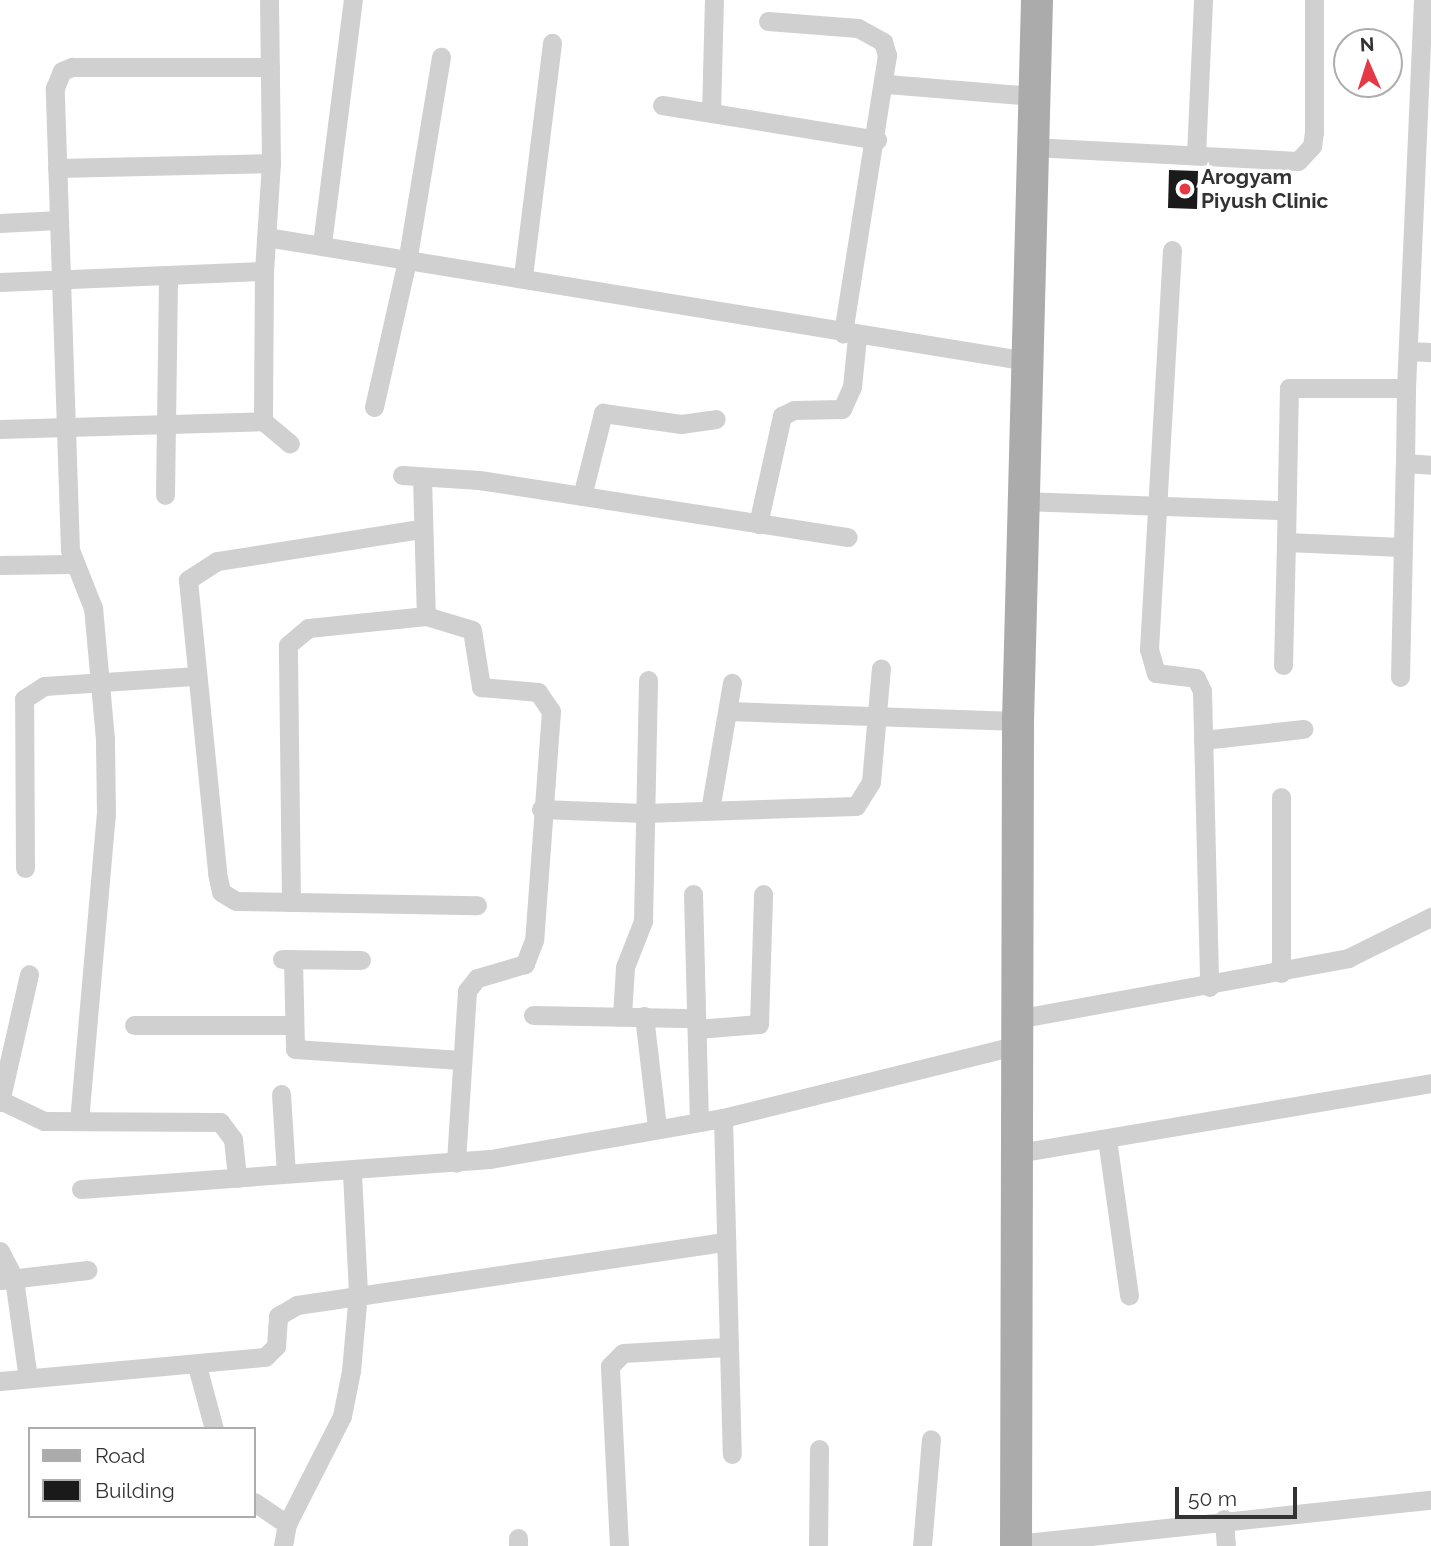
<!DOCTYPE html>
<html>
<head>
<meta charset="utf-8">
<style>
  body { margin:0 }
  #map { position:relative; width:1431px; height:1546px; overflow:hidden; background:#fff; font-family:Raleway,sans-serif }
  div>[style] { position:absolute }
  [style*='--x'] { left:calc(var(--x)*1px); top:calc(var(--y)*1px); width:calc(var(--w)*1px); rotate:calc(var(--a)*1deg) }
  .building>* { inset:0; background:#1a1a1a }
  .street>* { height:19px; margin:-9.5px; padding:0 9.5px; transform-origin:9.5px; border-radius:9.5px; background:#d0d0d0 }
  .primary>* { height:32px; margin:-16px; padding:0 16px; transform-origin:16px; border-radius:16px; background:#ababab }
  .dots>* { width:19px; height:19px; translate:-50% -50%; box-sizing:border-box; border:4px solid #fff; border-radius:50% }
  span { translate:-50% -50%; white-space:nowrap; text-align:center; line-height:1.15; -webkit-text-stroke:7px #fff; paint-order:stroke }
  .poi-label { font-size:21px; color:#333; font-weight:700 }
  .left { translate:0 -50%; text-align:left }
  .legend { position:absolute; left:28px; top:1427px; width:228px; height:91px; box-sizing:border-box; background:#fff; border:2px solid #adadad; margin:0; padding:9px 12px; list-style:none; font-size:21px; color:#333 }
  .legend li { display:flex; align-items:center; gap:14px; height:35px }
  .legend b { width:35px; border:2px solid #adadad }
  .north { position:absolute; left:1333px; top:28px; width:70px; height:70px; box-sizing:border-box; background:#fff; border:2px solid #adadad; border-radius:50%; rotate:357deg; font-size:19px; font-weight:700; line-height:28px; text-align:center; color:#333 }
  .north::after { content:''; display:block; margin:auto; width:24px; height:32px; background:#e63946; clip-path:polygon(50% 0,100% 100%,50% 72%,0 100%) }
  .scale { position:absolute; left:1175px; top:1487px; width:122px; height:32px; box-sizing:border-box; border:4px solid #333; border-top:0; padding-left:9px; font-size:21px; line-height:24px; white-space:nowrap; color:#333; -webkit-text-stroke:5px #fff; paint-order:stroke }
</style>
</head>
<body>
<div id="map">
  <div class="building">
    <div style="clip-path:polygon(1169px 170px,1198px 171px,1197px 209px,1168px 208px)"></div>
  </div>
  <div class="street">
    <div style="--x:768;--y:21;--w:90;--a:4.4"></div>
    <div style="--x:858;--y:28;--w:29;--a:29"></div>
    <div style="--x:883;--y:42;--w:14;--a:73"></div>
    <div style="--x:887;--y:55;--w:282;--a:99"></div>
    <div style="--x:887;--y:84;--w:147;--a:4.7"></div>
    <div style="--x:662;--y:105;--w:218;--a:9.2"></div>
    <div style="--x:711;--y:113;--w:113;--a:-88.5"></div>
    <div style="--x:1032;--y:147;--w:266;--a:3"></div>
    <div style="--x:1298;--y:161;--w:21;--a:-47"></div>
    <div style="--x:1312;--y:146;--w:15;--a:-82"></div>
    <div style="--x:1314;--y:131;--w:131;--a:-90"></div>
    <div style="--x:1196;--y:155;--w:155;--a:-87.4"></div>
    <div style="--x:57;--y:168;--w:214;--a:-1.3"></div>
    <div style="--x:0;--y:223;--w:59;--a:-2.9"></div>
    <div style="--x:266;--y:237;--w:771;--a:9.25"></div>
    <div style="--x:322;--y:244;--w:246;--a:-82.8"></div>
    <div style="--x:1172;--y:250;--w:400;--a:93.3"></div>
    <div style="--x:1149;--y:649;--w:25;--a:74"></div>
    <div style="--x:1156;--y:673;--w:40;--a:7.1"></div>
    <div style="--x:1196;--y:678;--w:14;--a:65"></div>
    <div style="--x:1202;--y:691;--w:296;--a:88.6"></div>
    <div style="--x:264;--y:271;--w:150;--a:90.4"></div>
    <div style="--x:263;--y:421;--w:35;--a:40"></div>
    <div style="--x:523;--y:276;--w:235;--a:-82.9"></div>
    <div style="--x:0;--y:282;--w:264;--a:-2.4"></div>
    <div style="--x:264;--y:271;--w:108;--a:-86.3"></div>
    <div style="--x:271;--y:163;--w:163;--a:-90.7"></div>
    <div style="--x:1409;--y:351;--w:22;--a:3"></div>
    <div style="--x:374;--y:407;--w:155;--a:-77.3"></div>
    <div style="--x:408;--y:256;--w:202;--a:-80.6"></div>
    <div style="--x:0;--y:429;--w:263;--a:-1.7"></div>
    <div style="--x:1405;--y:463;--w:75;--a:-89.2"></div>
    <div style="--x:402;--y:475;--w:77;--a:3.7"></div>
    <div style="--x:479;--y:480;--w:373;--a:8.8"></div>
    <div style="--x:422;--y:477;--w:139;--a:88.4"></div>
    <div style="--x:426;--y:616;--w:48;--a:16.9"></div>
    <div style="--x:472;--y:630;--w:58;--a:81"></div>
    <div style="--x:481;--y:687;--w:57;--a:5"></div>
    <div style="--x:538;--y:692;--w:23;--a:56"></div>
    <div style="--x:551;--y:711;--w:230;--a:94.2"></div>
    <div style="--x:534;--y:940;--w:26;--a:111"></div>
    <div style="--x:525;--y:964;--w:50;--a:163.7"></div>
    <div style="--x:477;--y:978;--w:16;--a:128"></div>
    <div style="--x:467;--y:991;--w:172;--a:93.7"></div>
    <div style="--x:165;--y:495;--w:217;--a:-89.2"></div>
    <div style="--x:582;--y:496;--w:86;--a:-75.8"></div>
    <div style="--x:603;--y:413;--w:79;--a:8"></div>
    <div style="--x:681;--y:424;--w:35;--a:-8"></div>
    <div style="--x:1022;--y:501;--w:263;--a:2"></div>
    <div style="--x:758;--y:524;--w:111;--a:-77.5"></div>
    <div style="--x:782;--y:416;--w:13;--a:-27"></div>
    <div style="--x:794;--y:410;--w:48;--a:-1.2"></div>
    <div style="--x:842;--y:409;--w:24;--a:-66"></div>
    <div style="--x:852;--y:387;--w:50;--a:-84.3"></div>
    <div style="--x:420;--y:529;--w:206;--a:171"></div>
    <div style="--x:217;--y:561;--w:35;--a:147"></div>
    <div style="--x:188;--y:580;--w:294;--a:84.3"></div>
    <div style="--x:217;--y:873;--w:19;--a:78"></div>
    <div style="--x:221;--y:892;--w:17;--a:31"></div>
    <div style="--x:236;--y:901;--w:241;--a:1"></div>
    <div style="--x:1401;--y:547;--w:115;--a:-177.5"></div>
    <div style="--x:1286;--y:542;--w:154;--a:-88.9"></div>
    <div style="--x:1289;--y:388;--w:117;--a:0"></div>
    <div style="--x:1406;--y:388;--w:388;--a:-87.5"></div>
    <div style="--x:0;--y:565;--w:72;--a:-0.8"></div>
    <div style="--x:1283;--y:665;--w:123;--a:-88.6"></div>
    <div style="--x:1400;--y:677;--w:214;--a:-88.7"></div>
    <div style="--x:1405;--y:463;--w:26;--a:4"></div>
    <div style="--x:729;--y:711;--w:289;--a:2"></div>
    <div style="--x:1203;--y:740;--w:101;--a:-6.3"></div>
    <div style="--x:1281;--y:797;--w:176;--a:90"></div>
    <div style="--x:541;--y:809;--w:103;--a:2.2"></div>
    <div style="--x:644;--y:813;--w:212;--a:-1.9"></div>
    <div style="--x:856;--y:806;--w:28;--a:-58"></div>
    <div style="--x:871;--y:782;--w:114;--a:-85"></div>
    <div style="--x:710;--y:810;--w:129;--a:-80.2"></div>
    <div style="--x:25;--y:868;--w:169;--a:-90.3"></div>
    <div style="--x:24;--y:699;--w:24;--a:-33"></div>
    <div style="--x:44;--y:686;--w:149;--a:-3.8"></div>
    <div style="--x:693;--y:894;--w:227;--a:88.5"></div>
    <div style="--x:291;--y:902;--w:257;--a:-90.7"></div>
    <div style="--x:288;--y:645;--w:26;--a:-40"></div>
    <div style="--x:308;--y:628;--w:119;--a:-5.8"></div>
    <div style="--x:282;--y:959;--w:79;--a:0.7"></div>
    <div style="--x:293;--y:959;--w:90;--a:88.7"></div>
    <div style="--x:295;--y:1049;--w:166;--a:3.8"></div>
    <div style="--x:533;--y:1015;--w:163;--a:1.1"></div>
    <div style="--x:622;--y:1015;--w:48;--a:-86.4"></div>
    <div style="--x:625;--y:967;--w:49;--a:-68.6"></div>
    <div style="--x:643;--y:921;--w:241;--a:-88.8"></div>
    <div style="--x:644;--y:1016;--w:112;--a:83.3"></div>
    <div style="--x:1017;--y:1019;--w:337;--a:-10.4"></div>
    <div style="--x:1348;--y:958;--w:93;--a:-26.3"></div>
    <div style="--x:134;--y:1025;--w:157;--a:0"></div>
    <div style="--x:697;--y:1029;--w:62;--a:-4.6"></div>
    <div style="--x:759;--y:1024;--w:130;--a:-88.2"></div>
    <div style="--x:281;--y:1094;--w:79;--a:86.4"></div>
    <div style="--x:0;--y:1100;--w:49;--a:25.5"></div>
    <div style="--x:44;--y:1121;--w:176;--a:0.3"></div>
    <div style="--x:220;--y:1122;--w:21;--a:53"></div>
    <div style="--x:233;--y:1139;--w:39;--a:84"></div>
    <div style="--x:0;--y:1102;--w:131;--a:-77.2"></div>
    <div style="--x:723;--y:1118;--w:336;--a:88.5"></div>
    <div style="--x:79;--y:1121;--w:307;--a:-85"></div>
    <div style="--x:106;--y:815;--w:76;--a:-90.8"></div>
    <div style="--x:105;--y:739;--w:132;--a:-95.2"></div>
    <div style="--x:93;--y:608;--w:62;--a:-111.6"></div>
    <div style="--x:70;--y:550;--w:462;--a:-91.9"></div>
    <div style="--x:55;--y:88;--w:18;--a:-68"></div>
    <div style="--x:62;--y:71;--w:11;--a:-22"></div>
    <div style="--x:72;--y:67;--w:198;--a:0"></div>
    <div style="--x:1107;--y:1139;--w:158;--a:82"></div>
    <div style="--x:1018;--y:1153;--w:419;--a:-9.6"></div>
    <div style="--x:81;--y:1189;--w:410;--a:-4.2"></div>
    <div style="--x:490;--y:1159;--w:237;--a:-10"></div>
    <div style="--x:723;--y:1118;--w:303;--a:-13.9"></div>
    <div style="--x:0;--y:1251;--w:31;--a:63"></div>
    <div style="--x:14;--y:1279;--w:100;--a:82"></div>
    <div style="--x:1;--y:1280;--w:87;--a:-6.6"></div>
    <div style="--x:197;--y:1366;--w:65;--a:74.9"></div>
    <div style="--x:0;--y:1381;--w:266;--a:-5.2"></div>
    <div style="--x:265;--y:1357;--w:16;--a:-45"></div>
    <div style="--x:276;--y:1346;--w:30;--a:-86"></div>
    <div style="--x:278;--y:1316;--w:22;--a:-30"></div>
    <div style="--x:297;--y:1305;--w:434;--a:-8.4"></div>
    <div style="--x:254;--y:1502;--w:40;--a:34"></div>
    <div style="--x:1224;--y:1519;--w:27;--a:86"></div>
    <div style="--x:518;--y:1538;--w:8;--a:90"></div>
    <div style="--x:1016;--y:1544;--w:417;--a:-6.1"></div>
    <div style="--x:283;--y:1546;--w:22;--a:-80"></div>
    <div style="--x:287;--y:1524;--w:121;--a:-63"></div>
    <div style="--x:342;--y:1416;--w:46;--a:-78.7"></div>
    <div style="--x:351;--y:1371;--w:79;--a:-84.9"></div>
    <div style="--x:358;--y:1292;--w:119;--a:-92.9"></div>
    <div style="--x:619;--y:1546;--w:180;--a:-92.9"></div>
    <div style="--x:610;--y:1366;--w:18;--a:-45"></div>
    <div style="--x:623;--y:1353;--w:104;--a:-3.3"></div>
    <div style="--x:818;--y:1546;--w:97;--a:-89.4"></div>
    <div style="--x:922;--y:1546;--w:107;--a:-85.2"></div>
  </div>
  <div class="primary">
    <div style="--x:1016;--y:1546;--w:825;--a:-89.86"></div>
    <div style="--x:1018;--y:721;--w:721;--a:-88.49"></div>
  </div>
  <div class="dots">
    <div style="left:1185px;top:189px;background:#e63946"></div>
  </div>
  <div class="poi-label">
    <span class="left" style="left:1201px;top:189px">Arogyam<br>Piyush Clinic</span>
  </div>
  <ul class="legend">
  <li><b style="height:9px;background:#ababab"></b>Road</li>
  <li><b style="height:19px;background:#1a1a1a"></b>Building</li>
  </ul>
  <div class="north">N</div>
  <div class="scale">50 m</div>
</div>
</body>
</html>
